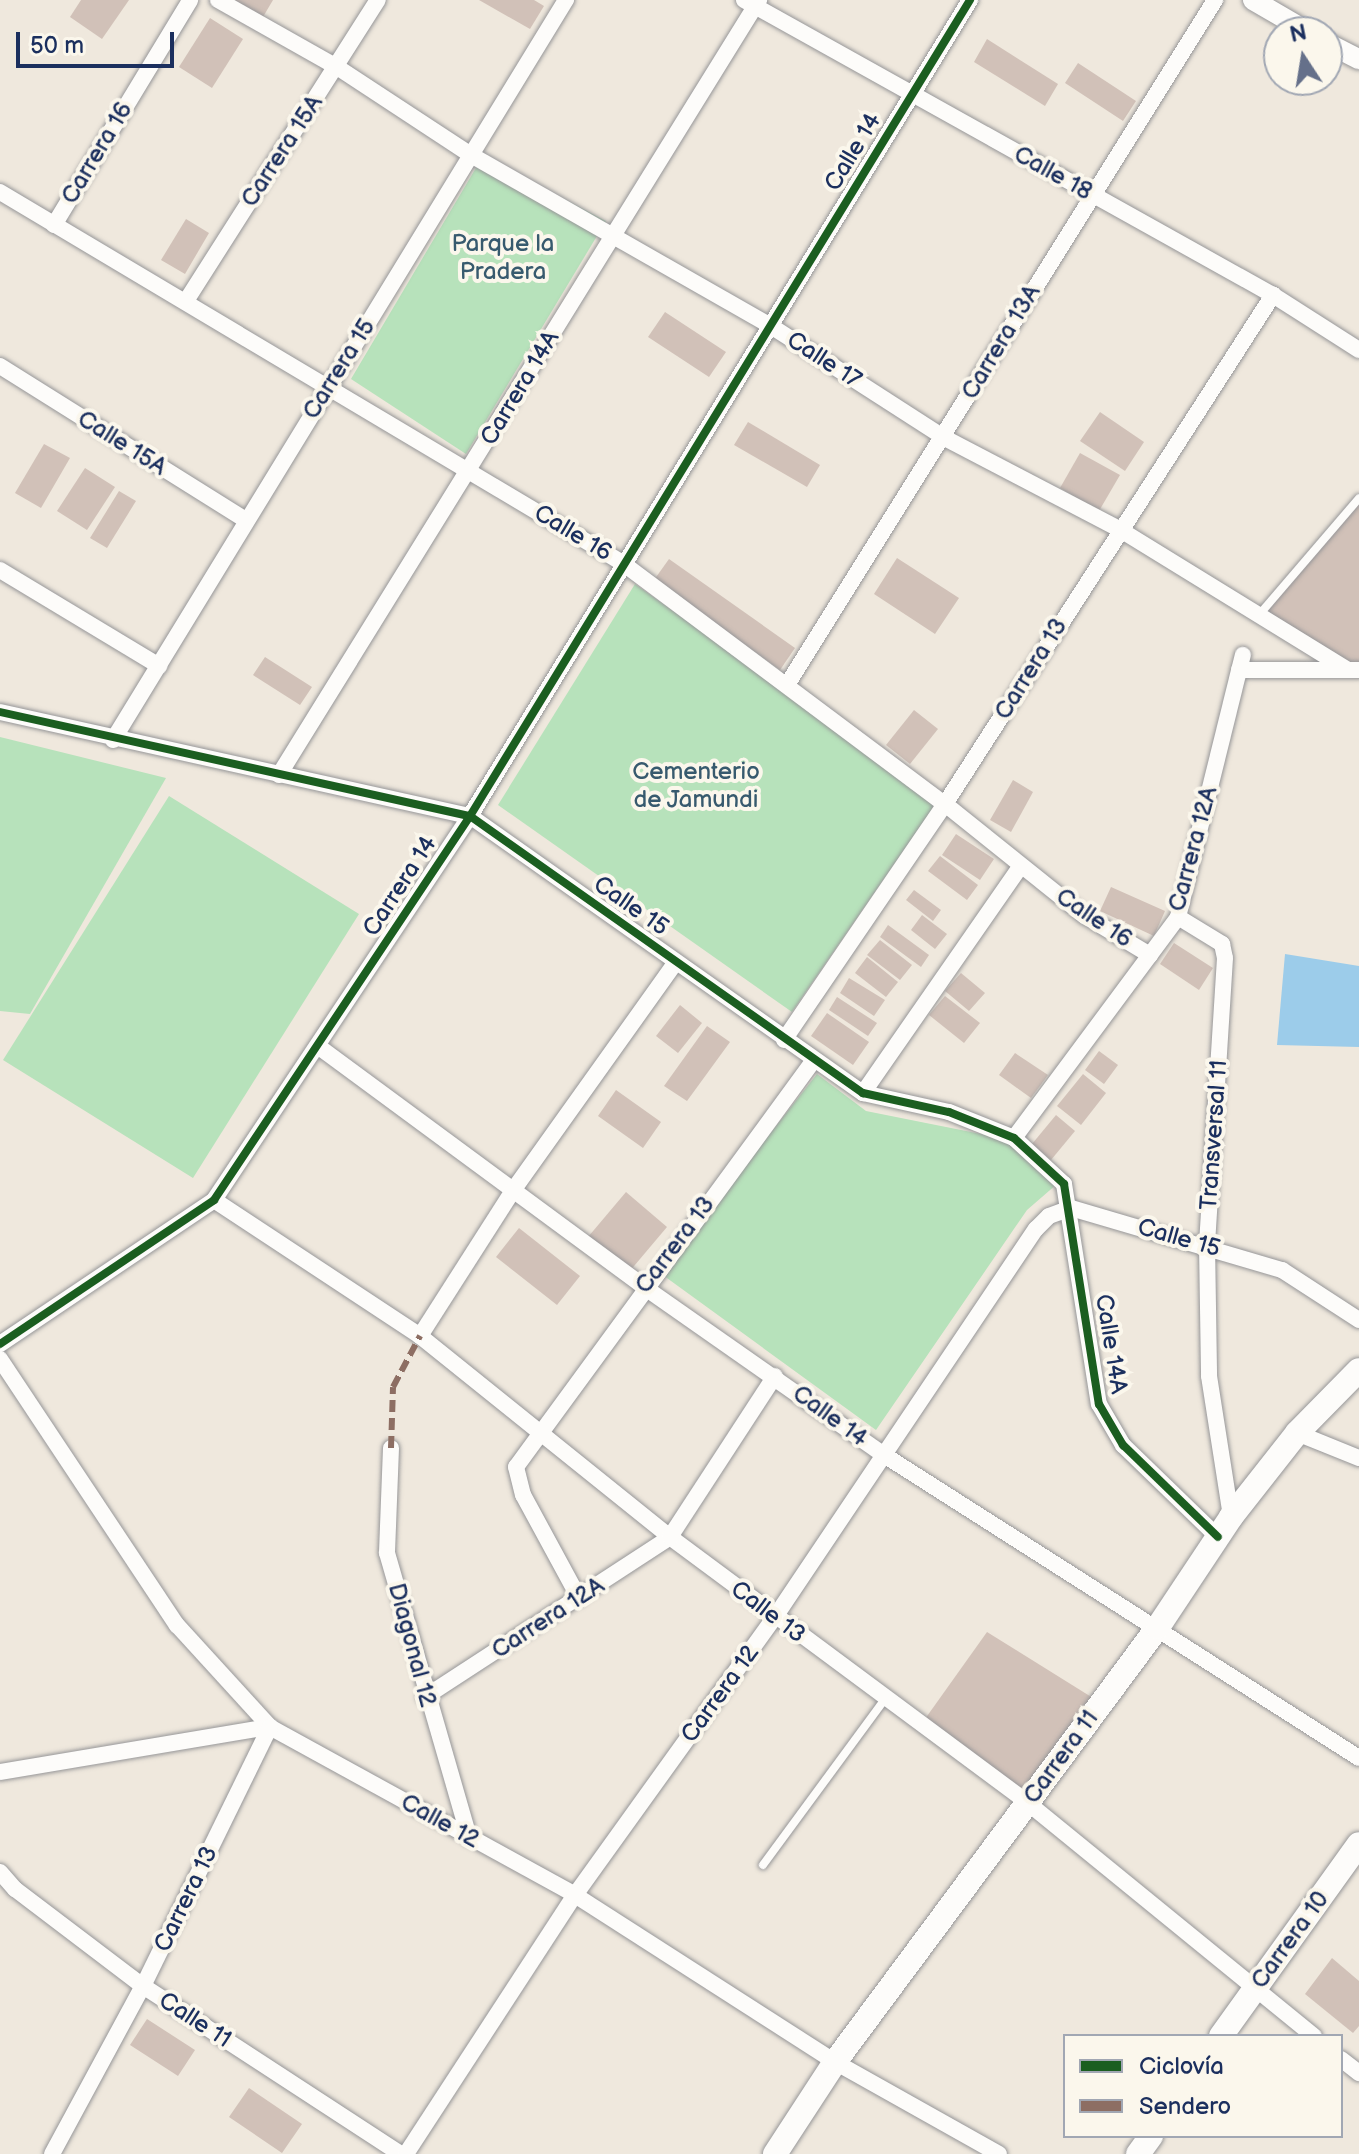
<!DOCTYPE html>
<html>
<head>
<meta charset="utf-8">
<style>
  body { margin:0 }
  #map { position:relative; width:1359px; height:2154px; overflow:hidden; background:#efe8dd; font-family:"Balsamiq Sans",sans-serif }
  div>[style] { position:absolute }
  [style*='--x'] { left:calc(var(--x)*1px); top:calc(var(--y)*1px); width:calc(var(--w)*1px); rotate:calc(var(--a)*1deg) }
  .green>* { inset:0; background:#b7e2bb }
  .water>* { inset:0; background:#9cccea }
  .building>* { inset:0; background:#d1c1b8 }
  .roads { filter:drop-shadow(0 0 2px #969698) drop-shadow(0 0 2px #969698) }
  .service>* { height:8px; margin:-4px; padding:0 4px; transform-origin:4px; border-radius:4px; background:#fdfcfa }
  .minor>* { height:16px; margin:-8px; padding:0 8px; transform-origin:8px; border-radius:8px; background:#fdfcfa }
  .tertiary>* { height:20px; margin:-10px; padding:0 10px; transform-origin:10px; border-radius:10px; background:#fdfcfa }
  .secondary>* { height:24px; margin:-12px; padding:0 12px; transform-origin:12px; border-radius:12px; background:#fdfcfa }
  .quiet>* { height:6px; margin-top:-3px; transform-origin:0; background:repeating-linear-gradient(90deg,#8d6e63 0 12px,transparent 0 18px) }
  .cycleway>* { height:8px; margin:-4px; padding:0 4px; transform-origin:4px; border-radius:4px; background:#1b5e20 }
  span { translate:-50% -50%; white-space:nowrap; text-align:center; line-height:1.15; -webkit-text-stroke:8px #fbf7ec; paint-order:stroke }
  .street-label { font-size:24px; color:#1b2f5e }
  .park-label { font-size:24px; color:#375a6e }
  .legend { position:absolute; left:1063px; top:2034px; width:280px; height:104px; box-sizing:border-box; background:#fbf7ec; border:2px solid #a1a7b3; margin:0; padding:10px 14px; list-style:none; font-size:24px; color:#1b2f5e }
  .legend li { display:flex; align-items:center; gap:16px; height:40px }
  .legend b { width:40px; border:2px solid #a1a7b3 }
  .north { position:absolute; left:1263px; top:16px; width:80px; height:80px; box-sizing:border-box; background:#fbf7ec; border:2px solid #a1a7b3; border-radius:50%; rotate:348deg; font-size:22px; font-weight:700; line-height:32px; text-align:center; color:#1b2f5e }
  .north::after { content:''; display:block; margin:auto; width:28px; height:36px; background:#65708a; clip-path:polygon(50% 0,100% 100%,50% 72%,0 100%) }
  .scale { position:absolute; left:16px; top:32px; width:158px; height:36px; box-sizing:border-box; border:4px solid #1b2f5e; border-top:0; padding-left:10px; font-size:24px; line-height:28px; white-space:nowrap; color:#1b2f5e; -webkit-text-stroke:6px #fbf7ec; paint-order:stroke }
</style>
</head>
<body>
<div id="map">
  <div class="green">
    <div style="clip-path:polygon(483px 156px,606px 221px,466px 454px,351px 379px)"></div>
    <div style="clip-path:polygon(635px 584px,939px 799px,792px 1012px,498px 805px)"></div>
    <div style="clip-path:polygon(0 737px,166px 778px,30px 1014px,0 1011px)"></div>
    <div style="clip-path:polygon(169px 796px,359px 914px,193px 1178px,3px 1060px)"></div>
    <div style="clip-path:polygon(817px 1074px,866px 1111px,1011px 1140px,1057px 1184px,1027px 1210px,876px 1430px,660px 1273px)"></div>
  </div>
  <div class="water">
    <div style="clip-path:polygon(1285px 954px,1359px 966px,1359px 1047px,1277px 1045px)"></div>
  </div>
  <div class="building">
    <div style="clip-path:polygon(81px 0,129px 0,102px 39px,70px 17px)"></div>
    <div style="clip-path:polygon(225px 0,273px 0,260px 22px)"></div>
    <div style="clip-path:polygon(479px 0,534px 0,544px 6px,530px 29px)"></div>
    <div style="clip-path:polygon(210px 18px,243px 39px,212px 88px,179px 67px)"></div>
    <div style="clip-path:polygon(987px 39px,1058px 84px,1045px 106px,974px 62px)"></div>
    <div style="clip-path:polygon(1078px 63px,1136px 101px,1123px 121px,1065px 83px)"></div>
    <div style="clip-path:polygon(186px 219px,209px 233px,185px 274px,161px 260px)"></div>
    <div style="clip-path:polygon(665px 312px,726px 352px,709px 377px,648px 337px)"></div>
    <div style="clip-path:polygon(1100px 412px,1144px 442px,1125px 471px,1080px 441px)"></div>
    <div style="clip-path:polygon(748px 422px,820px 465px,807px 487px,734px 445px)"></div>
    <div style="clip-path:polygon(44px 444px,70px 458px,41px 508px,15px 493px)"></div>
    <div style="clip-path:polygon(1080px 453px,1120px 475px,1099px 511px,1060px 488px)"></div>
    <div style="clip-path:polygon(85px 468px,115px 487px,87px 530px,57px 511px)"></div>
    <div style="clip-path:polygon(119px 491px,136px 501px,107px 548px,90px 538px)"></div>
    <div style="clip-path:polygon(1359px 498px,1359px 670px,1257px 617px)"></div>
    <div style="clip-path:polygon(897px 558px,959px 598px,935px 634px,874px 594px)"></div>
    <div style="clip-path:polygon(669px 559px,795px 648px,780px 670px,654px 580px)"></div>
    <div style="clip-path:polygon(265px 657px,312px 687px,300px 705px,253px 675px)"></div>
    <div style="clip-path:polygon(914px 710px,938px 729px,910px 764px,886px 745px)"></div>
    <div style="clip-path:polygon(1013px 780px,1033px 792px,1011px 832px,990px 820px)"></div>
    <div style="clip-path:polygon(956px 834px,994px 859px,980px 880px,942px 855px)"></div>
    <div style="clip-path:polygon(940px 856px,978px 885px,967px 900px,928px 871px)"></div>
    <div style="clip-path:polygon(1111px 887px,1165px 911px,1154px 936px,1100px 911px)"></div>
    <div style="clip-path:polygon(914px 890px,941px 910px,933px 921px,906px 900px)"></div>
    <div style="clip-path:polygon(922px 915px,947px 934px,935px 949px,911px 930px)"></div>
    <div style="clip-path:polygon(888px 925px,929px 955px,921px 967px,880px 937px)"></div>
    <div style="clip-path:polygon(880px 940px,912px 965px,900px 980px,867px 955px)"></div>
    <div style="clip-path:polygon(1174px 943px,1213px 968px,1199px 990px,1160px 964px)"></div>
    <div style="clip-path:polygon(867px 957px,898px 982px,886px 997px,855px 973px)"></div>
    <div style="clip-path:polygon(961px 973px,985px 993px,969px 1011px,945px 991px)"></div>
    <div style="clip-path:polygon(849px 978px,885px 1000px,874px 1016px,840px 993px)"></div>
    <div style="clip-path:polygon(945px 996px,980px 1023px,964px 1043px,929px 1015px)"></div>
    <div style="clip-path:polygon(837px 997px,877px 1023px,868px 1036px,829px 1010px)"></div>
    <div style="clip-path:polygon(680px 1005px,702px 1023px,678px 1053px,656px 1036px)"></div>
    <div style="clip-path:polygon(827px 1013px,869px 1042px,853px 1065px,811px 1036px)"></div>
    <div style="clip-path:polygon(707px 1026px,730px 1042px,687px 1101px,664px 1086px)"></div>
    <div style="clip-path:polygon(1099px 1051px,1118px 1065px,1104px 1084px,1085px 1070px)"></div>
    <div style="clip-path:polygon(1015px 1053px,1048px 1075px,1031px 1098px,999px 1075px)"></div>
    <div style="clip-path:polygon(1083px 1074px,1106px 1093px,1081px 1125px,1057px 1106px)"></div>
    <div style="clip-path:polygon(616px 1090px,661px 1122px,643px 1148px,598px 1116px)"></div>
    <div style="clip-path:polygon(1056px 1115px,1075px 1131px,1051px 1160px,1032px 1144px)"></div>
    <div style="clip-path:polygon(626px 1192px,667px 1227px,629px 1272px,588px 1237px)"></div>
    <div style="clip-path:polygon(519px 1228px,580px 1276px,557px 1305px,496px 1257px)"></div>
    <div style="clip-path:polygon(987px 1632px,1101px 1703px,1028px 1803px,920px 1726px)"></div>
    <div style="clip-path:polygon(1332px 1958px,1359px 1981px,1359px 2026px,1353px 2033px,1305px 1994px)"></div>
    <div style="clip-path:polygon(147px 2019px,195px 2050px,178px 2076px,130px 2045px)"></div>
    <div style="clip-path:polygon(249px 2088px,302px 2124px,282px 2153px,229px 2117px)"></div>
  </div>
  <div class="roads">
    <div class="service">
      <div style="--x:1258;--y:616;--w:155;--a:-49.4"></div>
      <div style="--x:763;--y:1865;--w:205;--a:-53.7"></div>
    </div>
    <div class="minor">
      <div style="--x:218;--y:0;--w:137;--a:29.4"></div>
      <div style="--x:337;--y:67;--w:160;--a:33.3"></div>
      <div style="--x:471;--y:155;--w:345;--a:29.7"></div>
      <div style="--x:771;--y:326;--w:205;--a:32.8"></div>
      <div style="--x:943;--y:437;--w:199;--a:27.6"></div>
      <div style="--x:1119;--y:529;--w:269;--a:31.6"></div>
      <div style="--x:744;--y:0;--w:606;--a:29.15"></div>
      <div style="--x:1273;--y:295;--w:102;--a:32.6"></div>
      <div style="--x:0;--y:192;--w:723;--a:30.79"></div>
      <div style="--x:621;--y:562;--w:404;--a:36.8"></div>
      <div style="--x:945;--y:804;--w:179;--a:38.7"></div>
      <div style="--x:1085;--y:916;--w:76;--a:31"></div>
      <div style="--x:54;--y:225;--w:263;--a:-58.8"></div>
      <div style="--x:186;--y:301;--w:357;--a:-57.5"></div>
      <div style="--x:0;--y:366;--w:288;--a:32.1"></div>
      <div style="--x:0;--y:570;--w:186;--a:31.1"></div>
      <div style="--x:1239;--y:670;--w:120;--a:0"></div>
      <div style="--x:787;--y:685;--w:808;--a:-58"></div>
      <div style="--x:0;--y:712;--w:481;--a:12.5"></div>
      <div style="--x:470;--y:816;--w:481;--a:35.2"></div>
      <div style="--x:863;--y:1093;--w:88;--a:12.5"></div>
      <div style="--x:949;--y:1112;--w:70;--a:21.8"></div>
      <div style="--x:1014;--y:1138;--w:68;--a:42.6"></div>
      <div style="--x:1064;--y:1184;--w:223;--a:81"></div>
      <div style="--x:1099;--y:1404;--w:48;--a:59.7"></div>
      <div style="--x:1123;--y:1445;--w:132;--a:44.1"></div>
      <div style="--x:113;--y:740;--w:868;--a:-58.53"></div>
      <div style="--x:279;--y:775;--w:912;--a:-58.23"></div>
      <div style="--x:1178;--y:917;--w:52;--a:31.5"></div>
      <div style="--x:1222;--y:944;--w:14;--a:78"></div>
      <div style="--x:1225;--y:958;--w:287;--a:93.6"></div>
      <div style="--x:1207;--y:1244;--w:132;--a:89.1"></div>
      <div style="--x:1209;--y:1376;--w:143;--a:81.1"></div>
      <div style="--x:784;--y:1040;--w:286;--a:-55.7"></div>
      <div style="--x:945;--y:804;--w:606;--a:-57.2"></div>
      <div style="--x:319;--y:1047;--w:404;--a:36.4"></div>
      <div style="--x:644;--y:1287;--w:293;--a:35"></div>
      <div style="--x:884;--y:1455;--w:563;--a:32.53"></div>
      <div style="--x:863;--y:1093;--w:275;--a:-55.2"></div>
      <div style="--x:1014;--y:1138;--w:275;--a:-53.4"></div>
      <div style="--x:1178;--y:917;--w:270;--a:-76.1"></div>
      <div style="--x:214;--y:1200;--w:247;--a:33.4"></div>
      <div style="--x:420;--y:1336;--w:321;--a:38.8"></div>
      <div style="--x:670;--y:1537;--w:446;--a:36.6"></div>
      <div style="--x:1028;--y:1803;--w:369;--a:39.2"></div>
      <div style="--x:1071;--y:1208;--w:220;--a:16.4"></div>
      <div style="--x:1282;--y:1270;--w:92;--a:33"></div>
      <div style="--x:420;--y:1336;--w:174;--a:-57.4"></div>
      <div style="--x:514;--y:1189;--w:279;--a:-54.5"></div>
      <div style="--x:0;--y:1344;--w:258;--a:-33.9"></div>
      <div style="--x:214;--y:1200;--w:462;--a:-56.3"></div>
      <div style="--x:470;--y:816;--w:957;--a:-58.5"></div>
      <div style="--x:0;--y:1359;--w:320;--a:56.4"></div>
      <div style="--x:177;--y:1625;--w:138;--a:47.6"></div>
      <div style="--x:270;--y:1727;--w:348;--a:28.8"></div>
      <div style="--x:575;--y:1895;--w:309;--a:32.7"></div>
      <div style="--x:835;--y:2062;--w:188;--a:29.3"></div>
      <div style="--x:1297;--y:1433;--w:67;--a:22"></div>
      <div style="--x:391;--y:1448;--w:105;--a:92.2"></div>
      <div style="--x:387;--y:1553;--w:296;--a:73.9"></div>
      <div style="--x:579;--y:1598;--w:117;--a:-118.5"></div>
      <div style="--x:523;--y:1495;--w:29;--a:-104"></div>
      <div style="--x:516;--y:1467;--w:504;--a:-53.79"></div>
      <div style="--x:425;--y:1697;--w:293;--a:-33.1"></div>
      <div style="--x:670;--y:1537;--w:192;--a:-56.9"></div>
      <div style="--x:0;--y:1772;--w:274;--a:-9.5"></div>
      <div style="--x:0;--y:1872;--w:23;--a:49"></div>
      <div style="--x:15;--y:1889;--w:161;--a:37.2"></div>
      <div style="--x:143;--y:1986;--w:308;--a:33.1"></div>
      <div style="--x:1341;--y:2059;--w:23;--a:38"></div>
      <div style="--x:52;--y:2154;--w:191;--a:-61.6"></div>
      <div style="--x:143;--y:1986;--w:288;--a:-63.9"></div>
      <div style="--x:406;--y:2154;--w:309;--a:-56.9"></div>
      <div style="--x:575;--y:1895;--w:342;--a:-54.3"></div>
      <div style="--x:775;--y:1617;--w:468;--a:-56.1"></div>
      <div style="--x:1036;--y:1229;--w:18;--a:-45"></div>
      <div style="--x:1049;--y:1216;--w:23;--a:-20"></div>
    </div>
    <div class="tertiary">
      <div style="--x:1253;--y:0;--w:64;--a:30.2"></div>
      <div style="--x:1327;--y:43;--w:36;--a:27"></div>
    </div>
    <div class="secondary">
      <div style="--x:1221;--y:2036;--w:236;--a:-54.3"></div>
      <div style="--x:775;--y:2154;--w:110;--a:-56.9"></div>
      <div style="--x:835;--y:2062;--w:542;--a:-53.41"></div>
      <div style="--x:1158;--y:1627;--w:132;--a:-56.4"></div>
      <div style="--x:1231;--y:1517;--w:107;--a:-51.8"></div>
      <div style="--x:1297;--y:1433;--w:88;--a:-45.5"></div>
      <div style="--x:1138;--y:2154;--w:22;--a:-54"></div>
    </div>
  </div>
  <div class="quiet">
    <div style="--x:391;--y:1448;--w:61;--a:-88.1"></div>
    <div style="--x:393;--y:1387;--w:58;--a:-62.1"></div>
  </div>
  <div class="cycleway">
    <div style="--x:0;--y:712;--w:481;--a:12.5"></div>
    <div style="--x:470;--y:816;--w:481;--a:35.2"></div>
    <div style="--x:863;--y:1093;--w:88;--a:12.5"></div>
    <div style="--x:949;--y:1112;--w:70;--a:21.8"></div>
    <div style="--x:1014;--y:1138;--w:68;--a:42.6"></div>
    <div style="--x:1064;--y:1184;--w:223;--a:81"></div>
    <div style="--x:1099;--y:1404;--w:48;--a:59.7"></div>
    <div style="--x:1123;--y:1445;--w:132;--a:44.1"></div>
    <div style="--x:0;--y:1344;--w:258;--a:-33.9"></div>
    <div style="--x:214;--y:1200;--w:462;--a:-56.3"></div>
    <div style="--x:470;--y:816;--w:957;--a:-58.5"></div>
  </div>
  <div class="street-label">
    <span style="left:282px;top:151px;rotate:-57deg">Carrera 15A</span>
    <span style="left:853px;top:152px;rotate:-59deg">Calle 14</span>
    <span style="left:97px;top:153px;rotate:-59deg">Carrera 16</span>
    <span style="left:1053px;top:173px;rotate:29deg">Calle 18</span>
    <span style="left:1001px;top:342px;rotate:-59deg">Carrera 13A</span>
    <span style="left:824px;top:360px;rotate:33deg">Calle 17</span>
    <span style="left:339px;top:369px;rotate:-58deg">Carrera 15</span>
    <span style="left:520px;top:388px;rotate:-59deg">Carrera 14A</span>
    <span style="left:122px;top:443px;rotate:32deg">Calle 15A</span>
    <span style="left:573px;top:533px;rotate:31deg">Calle 16</span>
    <span style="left:1031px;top:669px;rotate:-58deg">Carrera 13</span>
    <span style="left:1193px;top:849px;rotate:-75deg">Carrera 12A</span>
    <span style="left:400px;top:886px;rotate:-57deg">Carrera 14</span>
    <span style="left:631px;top:906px;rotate:35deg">Calle 15</span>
    <span style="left:1094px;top:918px;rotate:34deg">Calle 16</span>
    <span style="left:1214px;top:1135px;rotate:-86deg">Transversal 11</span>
    <span style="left:1179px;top:1238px;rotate:16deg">Calle 15</span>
    <span style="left:675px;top:1245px;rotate:-53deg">Carrera 13</span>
    <span style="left:1111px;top:1344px;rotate:81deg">Calle 14A</span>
    <span style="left:830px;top:1416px;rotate:36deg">Calle 14</span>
    <span style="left:768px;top:1612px;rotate:37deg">Calle 13</span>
    <span style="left:548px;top:1618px;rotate:-33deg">Carrera 12A</span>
    <span style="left:412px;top:1645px;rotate:75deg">Diagonal 12</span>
    <span style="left:720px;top:1694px;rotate:-54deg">Carrera 12</span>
    <span style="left:1061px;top:1757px;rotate:-54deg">Carrera 11</span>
    <span style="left:440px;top:1821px;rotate:29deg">Calle 12</span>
    <span style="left:186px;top:1899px;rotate:-64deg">Carrera 13</span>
    <span style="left:1290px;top:1940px;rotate:-54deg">Carrera 10</span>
    <span style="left:195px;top:2020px;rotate:33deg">Calle 11</span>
  </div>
  <div class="park-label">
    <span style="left:503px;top:258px">Parque la<br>Pradera</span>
    <span style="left:696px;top:786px">Cementerio<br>de Jamundi</span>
  </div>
  <ul class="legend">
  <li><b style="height:10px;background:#1b5e20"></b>Ciclovía</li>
  <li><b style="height:10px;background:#8d6e63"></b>Sendero</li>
  </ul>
  <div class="north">N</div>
  <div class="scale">50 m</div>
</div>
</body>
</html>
